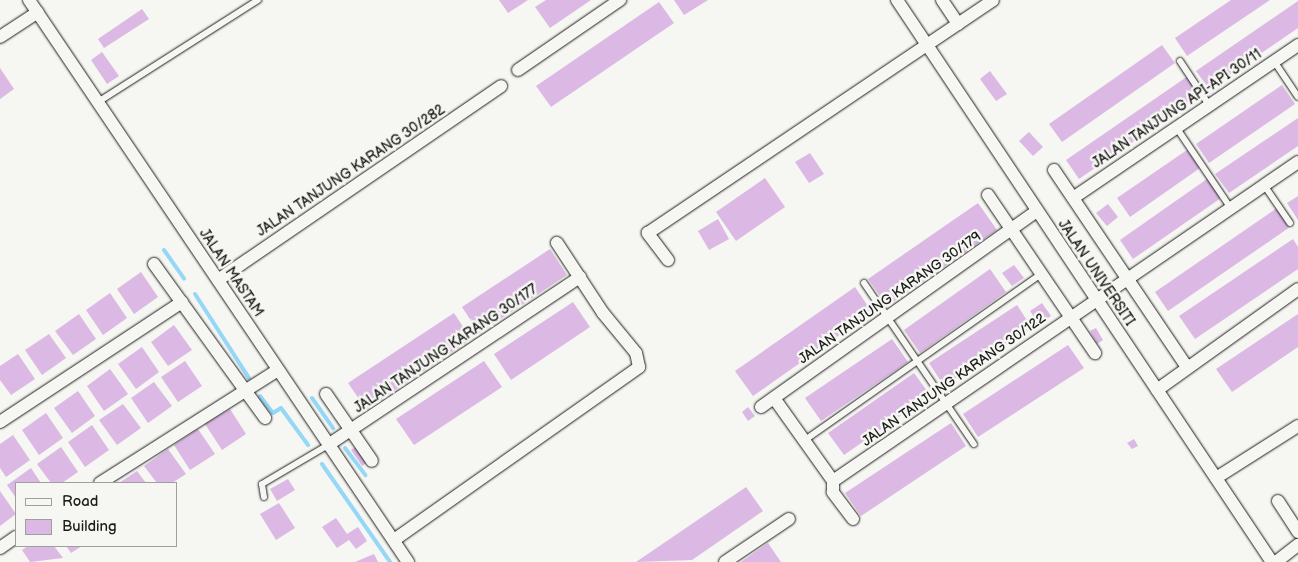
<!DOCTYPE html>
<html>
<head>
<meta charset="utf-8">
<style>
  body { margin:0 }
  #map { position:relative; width:1298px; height:562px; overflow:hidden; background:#f6f6f2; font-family:"Balsamiq Sans",sans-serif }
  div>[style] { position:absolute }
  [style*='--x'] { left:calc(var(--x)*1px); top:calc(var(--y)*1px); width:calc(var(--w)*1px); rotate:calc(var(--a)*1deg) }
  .stream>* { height:4px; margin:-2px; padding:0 2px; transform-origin:2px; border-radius:2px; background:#95d7f7 }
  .building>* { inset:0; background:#dbb9e4 }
  .roads { filter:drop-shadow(0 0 1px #1c1c1c) drop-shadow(0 0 1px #1c1c1c) }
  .lane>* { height:6px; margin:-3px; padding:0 3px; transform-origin:3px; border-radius:3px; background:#f6f6f2 }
  .street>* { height:12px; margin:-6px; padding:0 6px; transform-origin:6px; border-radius:6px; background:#f6f6f2 }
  span { translate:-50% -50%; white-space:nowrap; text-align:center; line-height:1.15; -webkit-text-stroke:5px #f6f6f2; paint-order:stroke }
  .street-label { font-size:14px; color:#1c1c1c }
  .legend { position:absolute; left:15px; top:482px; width:162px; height:65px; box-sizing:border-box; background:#f6f6f2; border:1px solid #9f9f9c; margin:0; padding:6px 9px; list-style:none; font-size:15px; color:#1c1c1c }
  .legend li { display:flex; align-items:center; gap:10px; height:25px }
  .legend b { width:25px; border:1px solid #9f9f9c }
</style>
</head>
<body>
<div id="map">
  <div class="stream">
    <div style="--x:164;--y:250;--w:35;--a:55"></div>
    <div style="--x:195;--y:294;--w:100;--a:57.3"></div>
    <div style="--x:260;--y:396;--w:21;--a:53"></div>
    <div style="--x:273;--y:413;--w:9;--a:-32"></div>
    <div style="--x:281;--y:408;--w:46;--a:53.9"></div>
    <div style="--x:312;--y:398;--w:37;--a:55"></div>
    <div style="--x:345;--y:448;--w:34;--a:53"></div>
    <div style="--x:322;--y:464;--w:119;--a:55.2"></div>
  </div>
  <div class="building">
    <div style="clip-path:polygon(499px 0,528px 0,508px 13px)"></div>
    <div style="clip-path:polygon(546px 0,591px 0,550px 28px,535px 7px)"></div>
    <div style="clip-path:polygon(674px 0,708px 0,684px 15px)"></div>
    <div style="clip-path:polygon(1231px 0,1270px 0,1187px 56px,1175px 38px)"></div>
    <div style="clip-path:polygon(1298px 1px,1298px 28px,1209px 89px,1196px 71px)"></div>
    <div style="clip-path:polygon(659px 2px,674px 23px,551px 107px,536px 86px)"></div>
    <div style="clip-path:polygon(142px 9px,149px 19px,104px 48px,98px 39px)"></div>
    <div style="clip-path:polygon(1162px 45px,1175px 63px,1062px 142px,1049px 124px)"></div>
    <div style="clip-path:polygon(102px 52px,119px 76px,107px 84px,91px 60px)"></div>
    <div style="clip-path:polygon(0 68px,14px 89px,0 99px)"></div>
    <div style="clip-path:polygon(990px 71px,1007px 94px,996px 101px,980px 79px)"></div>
    <div style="clip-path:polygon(1188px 76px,1201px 95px,1079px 179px,1066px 160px)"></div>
    <div style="clip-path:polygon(1282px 85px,1295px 104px,1209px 163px,1196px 144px)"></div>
    <div style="clip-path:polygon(1298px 118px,1298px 146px,1229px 193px,1215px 174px)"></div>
    <div style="clip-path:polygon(1029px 132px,1043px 147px,1033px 156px,1019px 141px)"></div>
    <div style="clip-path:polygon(1187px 150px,1200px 168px,1130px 217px,1117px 198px)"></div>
    <div style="clip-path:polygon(810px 153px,824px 174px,809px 183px,795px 162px)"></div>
    <div style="clip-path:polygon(765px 178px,785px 207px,736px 241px,716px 212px)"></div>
    <div style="clip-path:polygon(1207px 179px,1221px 198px,1133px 259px,1120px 240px)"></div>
    <div style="clip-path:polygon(1298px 196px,1298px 220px,1287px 203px)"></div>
    <div style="clip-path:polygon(978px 203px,997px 230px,887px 306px,868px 279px)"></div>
    <div style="clip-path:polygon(1108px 204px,1118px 217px,1107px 226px,1096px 213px)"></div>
    <div style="clip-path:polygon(1277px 208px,1290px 227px,1168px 311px,1155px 292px)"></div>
    <div style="clip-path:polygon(718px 219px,729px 239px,709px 250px,698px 231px)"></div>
    <div style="clip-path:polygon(1293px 239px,1298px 247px,1298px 269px,1195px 339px,1179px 316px)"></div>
    <div style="clip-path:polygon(550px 249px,567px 275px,479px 333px,462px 307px)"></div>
    <div style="clip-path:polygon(1014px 265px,1024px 278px,1012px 286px,1002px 273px)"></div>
    <div style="clip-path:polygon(990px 269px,1006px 292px,920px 353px,904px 330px)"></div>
    <div style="clip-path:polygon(141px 272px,158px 297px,134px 314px,117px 289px)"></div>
    <div style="clip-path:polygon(855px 287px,872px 312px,753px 396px,735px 371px)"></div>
    <div style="clip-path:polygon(110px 293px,127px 318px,103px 335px,86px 310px)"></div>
    <div style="clip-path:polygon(573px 302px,590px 327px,511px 380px,494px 354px)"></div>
    <div style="clip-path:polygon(1042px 303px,1051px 316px,1039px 324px,1030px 311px)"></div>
    <div style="clip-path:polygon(1017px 305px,1032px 328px,944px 386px,929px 363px)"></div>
    <div style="clip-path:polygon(454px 313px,471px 339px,366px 409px,348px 383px)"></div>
    <div style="clip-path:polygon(79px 314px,96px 339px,73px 355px,55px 331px)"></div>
    <div style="clip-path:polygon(1298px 314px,1298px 347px,1232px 392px,1216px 369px)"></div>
    <div style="clip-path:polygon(174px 325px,192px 350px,168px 366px,151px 342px)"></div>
    <div style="clip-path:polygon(1096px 328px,1103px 340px,1097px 344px,1090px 331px)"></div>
    <div style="clip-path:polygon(49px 334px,66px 358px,42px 375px,25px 350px)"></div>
    <div style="clip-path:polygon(892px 339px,908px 362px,821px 421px,805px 398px)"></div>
    <div style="clip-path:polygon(1068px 345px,1084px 368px,978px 437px,963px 414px)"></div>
    <div style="clip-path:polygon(142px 347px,159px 372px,136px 389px,118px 364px)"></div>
    <div style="clip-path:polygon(18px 354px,35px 379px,11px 395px,0 380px,0 366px)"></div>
    <div style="clip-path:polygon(185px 361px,202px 386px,178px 402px,161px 377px)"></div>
    <div style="clip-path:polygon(484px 361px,502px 387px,414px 445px,396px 419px)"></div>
    <div style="clip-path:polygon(110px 369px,128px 394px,104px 411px,87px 386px)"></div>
    <div style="clip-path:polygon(914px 373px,930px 395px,844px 455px,828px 433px)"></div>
    <div style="clip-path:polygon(154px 382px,172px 406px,148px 423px,131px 398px)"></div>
    <div style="clip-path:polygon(78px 391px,95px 416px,72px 433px,54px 408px)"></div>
    <div style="clip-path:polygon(123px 404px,141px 428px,117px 445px,99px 420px)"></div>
    <div style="clip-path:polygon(748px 407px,755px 416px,748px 421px,742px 412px)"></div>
    <div style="clip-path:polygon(230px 409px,246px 434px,222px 450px,205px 424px)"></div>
    <div style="clip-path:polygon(46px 413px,63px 438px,39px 455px,22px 430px)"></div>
    <div style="clip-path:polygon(951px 423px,966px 446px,861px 516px,845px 493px)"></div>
    <div style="clip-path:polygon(92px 425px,109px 450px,85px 467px,68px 442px)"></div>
    <div style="clip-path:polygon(198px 429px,215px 454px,190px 470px,174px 445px)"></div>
    <div style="clip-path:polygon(13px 435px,30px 460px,6px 477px,0 468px,0 444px)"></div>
    <div style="clip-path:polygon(1134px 439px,1138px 446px,1132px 449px,1127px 443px)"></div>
    <div style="clip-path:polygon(357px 446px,368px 462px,362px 466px,351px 450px)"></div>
    <div style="clip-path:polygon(61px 447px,78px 472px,62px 483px,51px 483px,37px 464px)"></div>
    <div style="clip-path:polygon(168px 449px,186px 474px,172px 483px,157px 483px,144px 466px)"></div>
    <div style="clip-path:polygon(31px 468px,41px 483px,16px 483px,16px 498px,7px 485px)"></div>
    <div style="clip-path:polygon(137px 471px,146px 483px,119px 483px)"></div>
    <div style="clip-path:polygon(288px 479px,295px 490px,277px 501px,270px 489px)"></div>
    <div style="clip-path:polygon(746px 487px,763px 511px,692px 560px,636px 562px)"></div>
    <div style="clip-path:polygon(0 491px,16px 514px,0 526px)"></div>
    <div style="clip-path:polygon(279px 503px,295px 528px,276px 540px,260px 514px)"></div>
    <div style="clip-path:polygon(336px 518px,347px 534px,358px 527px,367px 541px,356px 549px,349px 540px,337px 548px,322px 527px)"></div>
    <div style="clip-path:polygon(768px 543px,781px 562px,741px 562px,751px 555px)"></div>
    <div style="clip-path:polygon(28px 546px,54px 546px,63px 558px,30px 562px,22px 550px)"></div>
    <div style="clip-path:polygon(66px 546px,82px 546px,71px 553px)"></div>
    <div style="clip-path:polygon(374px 554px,378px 562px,355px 562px)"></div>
  </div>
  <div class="roads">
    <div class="lane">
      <div style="--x:1180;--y:61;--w:53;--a:56.6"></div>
      <div style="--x:1274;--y:61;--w:43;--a:56.3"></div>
      <div style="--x:98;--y:102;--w:190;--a:-32.5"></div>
      <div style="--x:1176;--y:127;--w:97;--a:56"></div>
      <div style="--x:1264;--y:185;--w:46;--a:55.6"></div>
      <div style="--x:864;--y:283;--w:195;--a:55.7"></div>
      <div style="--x:805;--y:440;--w:289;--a:-35.1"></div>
      <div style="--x:264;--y:497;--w:13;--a:-99"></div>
      <div style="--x:262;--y:484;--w:77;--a:-30.6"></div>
    </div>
    <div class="street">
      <div style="--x:29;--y:0;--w:678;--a:56.01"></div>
      <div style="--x:897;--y:0;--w:676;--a:56.29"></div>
      <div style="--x:942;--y:0;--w:29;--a:56"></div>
      <div style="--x:0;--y:37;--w:45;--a:-33.3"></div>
      <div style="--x:518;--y:70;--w:124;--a:-34.5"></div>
      <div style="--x:1054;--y:170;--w:236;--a:56"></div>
      <div style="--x:988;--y:195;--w:191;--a:55.9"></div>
      <div style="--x:1073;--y:198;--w:272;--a:-34.2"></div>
      <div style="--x:668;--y:260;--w:34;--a:-127"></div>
      <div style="--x:648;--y:233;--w:416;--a:-34"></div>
      <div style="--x:154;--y:264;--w:190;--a:54.2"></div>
      <div style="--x:218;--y:280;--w:343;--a:-34.4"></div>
      <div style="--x:1157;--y:390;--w:173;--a:-35.6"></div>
      <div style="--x:326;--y:394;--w:81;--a:55.5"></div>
      <div style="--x:774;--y:398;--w:102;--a:54.6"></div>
      <div style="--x:761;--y:407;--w:336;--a:-35.4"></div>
      <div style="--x:0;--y:422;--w:218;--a:-33.4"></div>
      <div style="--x:328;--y:445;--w:303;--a:-33.7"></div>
      <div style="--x:1216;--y:478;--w:97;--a:-32.4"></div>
      <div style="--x:100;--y:483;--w:211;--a:-32.4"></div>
      <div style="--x:1278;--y:501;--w:37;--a:57"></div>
      <div style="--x:853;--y:519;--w:34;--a:-127"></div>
      <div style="--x:833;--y:492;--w:11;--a:-90"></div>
      <div style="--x:833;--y:481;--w:564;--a:-34.45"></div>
      <div style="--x:394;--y:540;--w:300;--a:-35.2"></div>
      <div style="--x:639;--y:367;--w:14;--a:-102"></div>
      <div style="--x:636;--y:353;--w:52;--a:-129.5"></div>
      <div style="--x:603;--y:313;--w:84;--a:-123.3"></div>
      <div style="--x:0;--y:548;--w:19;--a:-35"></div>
      <div style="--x:725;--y:562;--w:77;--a:-33.9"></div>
      <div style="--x:1276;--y:562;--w:28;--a:-38"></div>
    </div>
  </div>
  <div class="street-label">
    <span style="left:1177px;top:109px;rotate:-34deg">JALAN TANJUNG API-API 30/11</span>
    <span style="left:351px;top:171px;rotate:-34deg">JALAN TANJUNG KARANG 30/282</span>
    <span style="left:231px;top:273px;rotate:56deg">JALAN MASTAM</span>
    <span style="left:1096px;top:273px;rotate:56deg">JALAN UNIVERSITI</span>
    <span style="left:890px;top:298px;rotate:-35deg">JALAN TANJUNG KARANG 30/179</span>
    <span style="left:446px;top:349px;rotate:-34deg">JALAN TANJUNG KARANG 30/177</span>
    <span style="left:954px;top:380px;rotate:-35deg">JALAN TANJUNG KARANG 30/122</span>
  </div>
  <ul class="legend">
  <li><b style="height:6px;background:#f6f6f2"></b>Road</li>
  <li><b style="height:14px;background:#dbb9e4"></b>Building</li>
  </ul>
</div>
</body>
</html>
